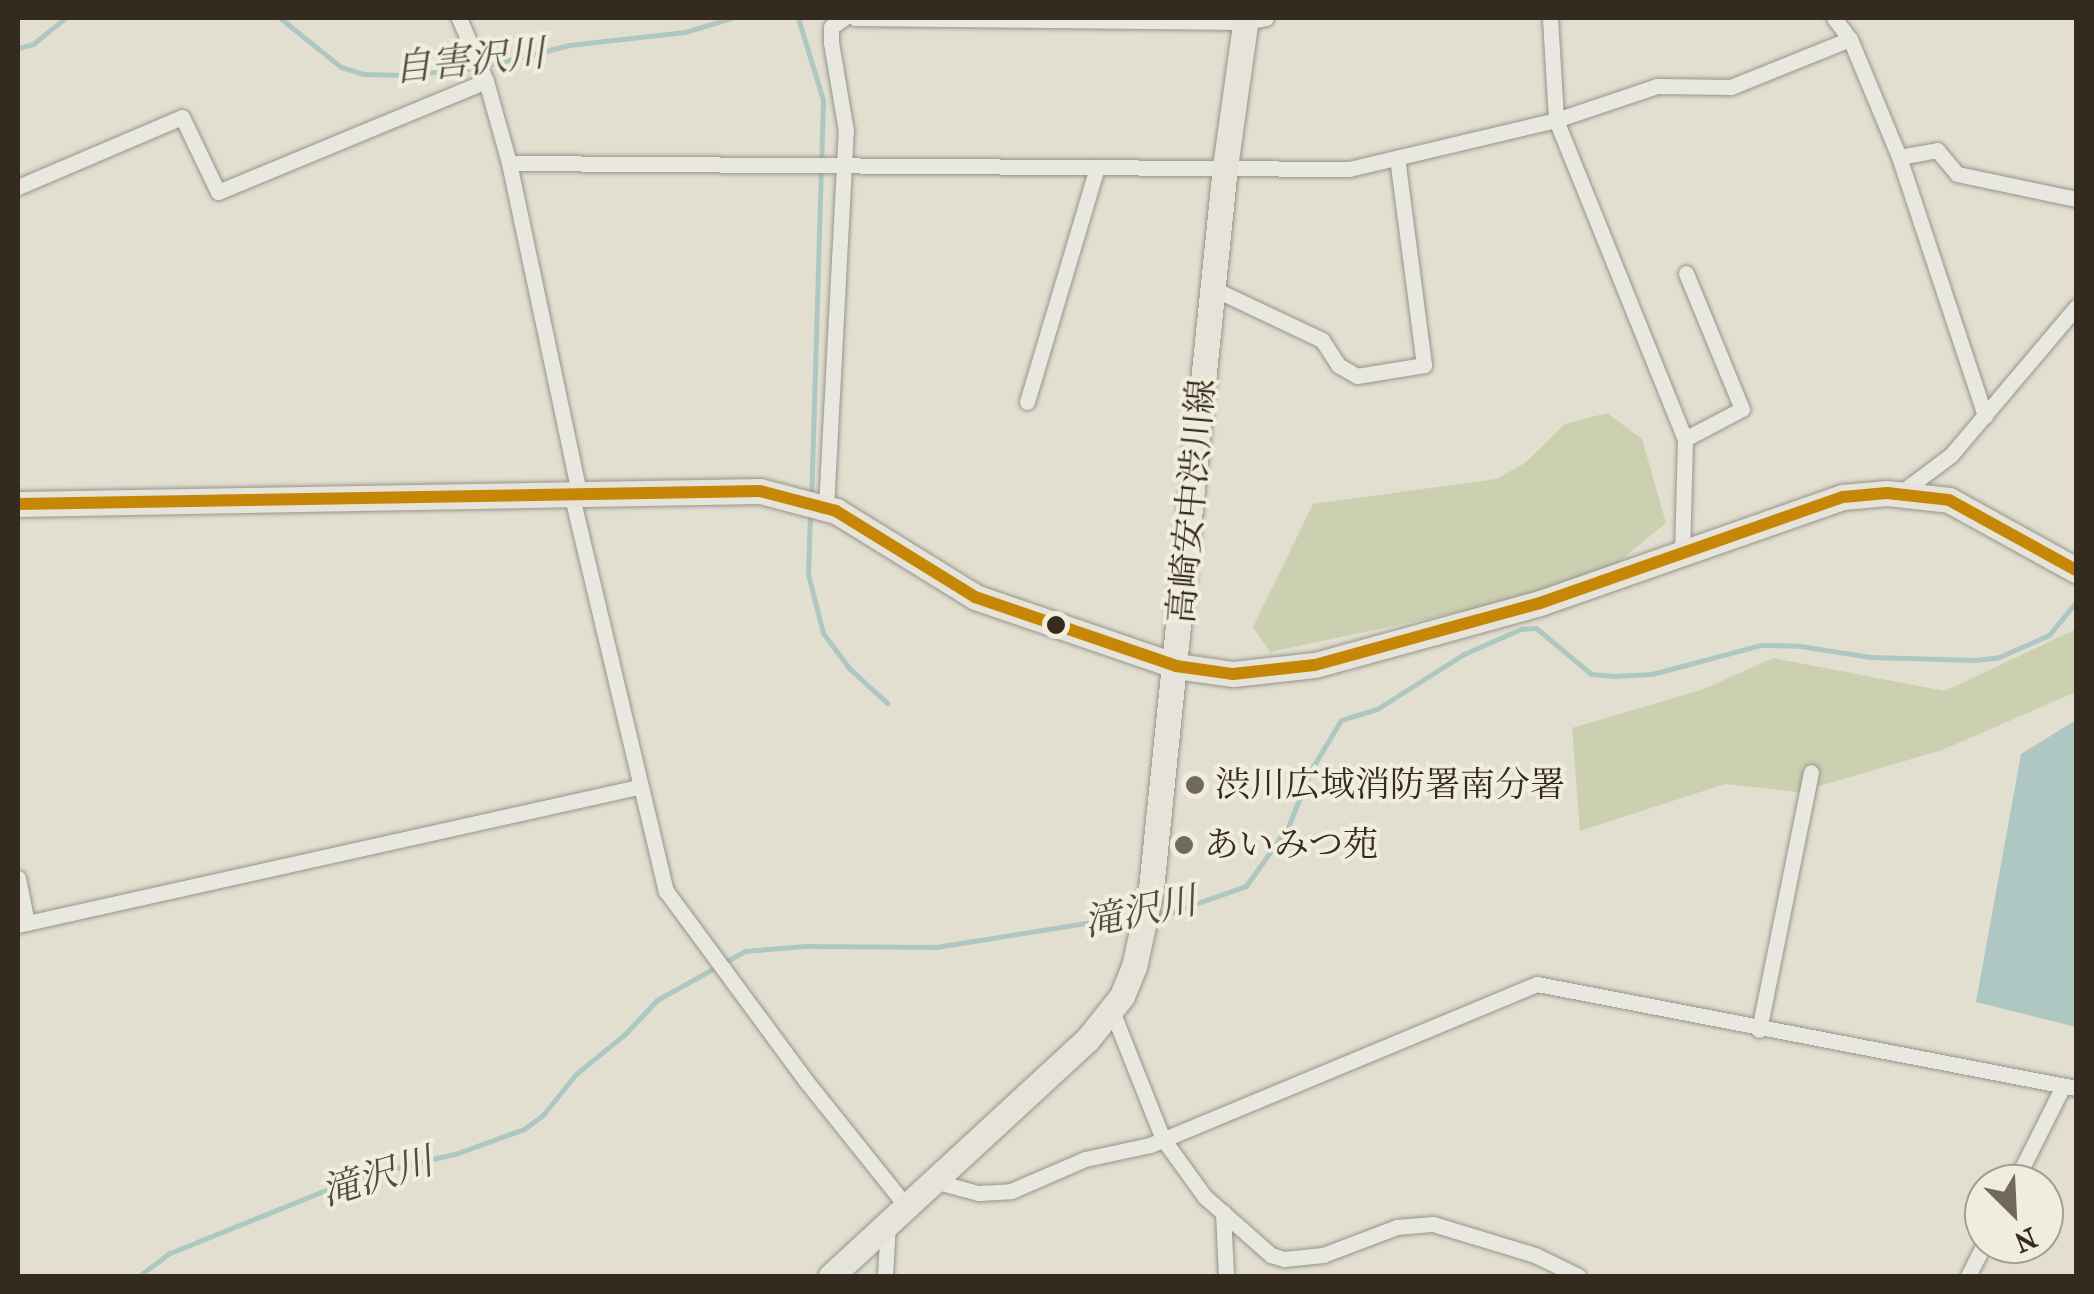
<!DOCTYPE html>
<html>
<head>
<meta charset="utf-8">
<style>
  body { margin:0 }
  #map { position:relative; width:2094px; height:1294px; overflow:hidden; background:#e2dfd1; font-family:"IM FELL French Canon","Noto Serif JP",serif }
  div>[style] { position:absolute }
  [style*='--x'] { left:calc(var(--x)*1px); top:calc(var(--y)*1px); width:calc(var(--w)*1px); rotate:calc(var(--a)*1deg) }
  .green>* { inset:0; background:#cbd0b0 }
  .water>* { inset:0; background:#afc7c2 }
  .stream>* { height:5px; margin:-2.5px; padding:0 2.5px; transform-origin:2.5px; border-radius:2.5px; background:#afc7c2 }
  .roads { filter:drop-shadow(0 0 2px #97948a) drop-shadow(0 0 2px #97948a) }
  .minor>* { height:15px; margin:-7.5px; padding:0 7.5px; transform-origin:7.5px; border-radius:7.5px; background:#e9e8e0 }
  .primary>* { height:25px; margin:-12.5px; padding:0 12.5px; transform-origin:12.5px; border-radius:12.5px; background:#e5e3da }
  .bus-1>* { height:12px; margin:-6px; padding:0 6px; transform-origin:6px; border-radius:6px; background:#c68707 }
  .dots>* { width:28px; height:28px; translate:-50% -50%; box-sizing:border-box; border:5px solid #f1eddc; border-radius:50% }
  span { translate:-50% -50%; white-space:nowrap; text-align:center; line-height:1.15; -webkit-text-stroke:8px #f1eddc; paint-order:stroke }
  .street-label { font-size:35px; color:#342a1d }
  .poi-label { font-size:35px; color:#342a1d }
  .left { translate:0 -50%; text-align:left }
  .water-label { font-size:38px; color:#4d4f45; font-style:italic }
  .frame { position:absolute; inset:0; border:20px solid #342a1d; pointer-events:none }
  .north { position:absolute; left:1964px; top:1164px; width:100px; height:100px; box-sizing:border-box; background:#f1eddc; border:2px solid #a59f90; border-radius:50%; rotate:156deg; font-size:28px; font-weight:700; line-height:40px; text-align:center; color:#342a1d }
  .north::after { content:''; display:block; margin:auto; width:35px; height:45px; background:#71695c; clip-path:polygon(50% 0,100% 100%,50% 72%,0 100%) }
</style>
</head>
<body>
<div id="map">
  <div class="green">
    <div style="clip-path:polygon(1607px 413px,1642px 439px,1666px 523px,1592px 584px,1270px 652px,1253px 627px,1313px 504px,1496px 479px,1525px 463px,1565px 424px)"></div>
    <div style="clip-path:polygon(2076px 629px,2076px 692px,1942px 750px,1799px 792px,1725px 784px,1580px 831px,1572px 728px,1704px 689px,1773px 658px,1945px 691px)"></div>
  </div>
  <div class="water">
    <div style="clip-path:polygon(2076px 720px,2076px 1027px,1976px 1002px,2021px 754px)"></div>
  </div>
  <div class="stream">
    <div style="--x:280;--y:18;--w:78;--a:38.8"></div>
    <div style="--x:341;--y:67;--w:24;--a:17"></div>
    <div style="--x:364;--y:74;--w:41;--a:1.4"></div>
    <div style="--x:405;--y:75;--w:69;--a:-5.8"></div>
    <div style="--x:798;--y:18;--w:86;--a:73"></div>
    <div style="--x:823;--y:100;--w:398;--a:91.7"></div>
    <div style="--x:18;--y:48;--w:16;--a:-15"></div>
    <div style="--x:33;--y:44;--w:41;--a:-39.1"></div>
    <div style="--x:485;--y:66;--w:87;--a:-14"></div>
    <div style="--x:569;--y:45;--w:117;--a:-6.4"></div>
    <div style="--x:685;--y:32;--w:48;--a:-16.9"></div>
    <div style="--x:810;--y:514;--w:60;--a:91.9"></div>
    <div style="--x:808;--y:574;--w:61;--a:75.7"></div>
    <div style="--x:823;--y:633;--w:44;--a:53.4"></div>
    <div style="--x:849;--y:668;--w:52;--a:42.6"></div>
    <div style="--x:1152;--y:913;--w:20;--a:-3"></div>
    <div style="--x:1172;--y:912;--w:78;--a:-19.4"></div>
    <div style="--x:1246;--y:886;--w:72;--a:-54.6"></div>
    <div style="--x:1288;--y:827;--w:61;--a:-68"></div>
    <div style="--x:1311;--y:770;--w:58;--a:-59"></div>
    <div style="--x:1341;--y:720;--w:38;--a:-17"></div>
    <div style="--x:1377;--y:709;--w:103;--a:-32.3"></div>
    <div style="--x:1464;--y:654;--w:62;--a:-23.7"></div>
    <div style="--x:1521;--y:629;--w:15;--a:-4"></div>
    <div style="--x:1536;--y:628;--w:72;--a:39.9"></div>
    <div style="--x:1591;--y:674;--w:21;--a:5"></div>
    <div style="--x:1612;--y:676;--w:40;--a:-2.9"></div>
    <div style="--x:1652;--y:674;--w:113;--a:-14.9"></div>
    <div style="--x:1761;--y:645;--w:39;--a:1"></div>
    <div style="--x:1800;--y:646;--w:71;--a:8.9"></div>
    <div style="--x:1870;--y:657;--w:106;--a:1.6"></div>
    <div style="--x:1976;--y:660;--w:23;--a:-7"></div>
    <div style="--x:1999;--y:657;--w:55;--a:-23.7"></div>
    <div style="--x:2049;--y:635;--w:43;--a:-50.7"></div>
    <div style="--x:139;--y:1276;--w:39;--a:-37"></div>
    <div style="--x:170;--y:1253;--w:201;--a:-22"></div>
    <div style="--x:356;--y:1178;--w:105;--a:-13.8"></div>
    <div style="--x:458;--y:1153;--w:70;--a:-20"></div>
    <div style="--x:524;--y:1129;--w:22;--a:-36"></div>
    <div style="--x:542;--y:1116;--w:54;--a:-51"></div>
    <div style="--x:576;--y:1074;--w:63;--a:-39.2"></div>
    <div style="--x:625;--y:1034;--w:47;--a:-46.7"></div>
    <div style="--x:657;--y:1000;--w:101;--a:-29.1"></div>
    <div style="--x:745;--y:951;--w:60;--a:-4.8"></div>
    <div style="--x:805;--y:946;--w:131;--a:0.4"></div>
    <div style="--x:936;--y:947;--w:203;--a:-9.1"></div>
  </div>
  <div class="roads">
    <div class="minor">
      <div style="--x:459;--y:18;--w:69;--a:66.8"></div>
      <div style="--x:486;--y:81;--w:85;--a:74.3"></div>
      <div style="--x:509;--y:163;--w:340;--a:78"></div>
      <div style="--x:855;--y:18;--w:391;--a:0.6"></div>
      <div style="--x:1246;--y:22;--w:20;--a:-11"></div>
      <div style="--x:1550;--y:18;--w:102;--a:86.6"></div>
      <div style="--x:1556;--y:120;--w:344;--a:68"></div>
      <div style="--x:1685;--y:439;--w:114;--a:91.5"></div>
      <div style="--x:1834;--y:18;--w:26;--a:53"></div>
      <div style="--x:1850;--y:39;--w:128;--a:67.4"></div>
      <div style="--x:1899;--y:157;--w:273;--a:71.6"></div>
      <div style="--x:1899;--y:157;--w:39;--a:-10"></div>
      <div style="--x:1937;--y:150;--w:31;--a:50"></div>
      <div style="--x:1957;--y:174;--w:122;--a:11.9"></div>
      <div style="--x:509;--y:163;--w:840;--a:0.41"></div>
      <div style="--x:1349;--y:169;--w:213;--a:-13.3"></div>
      <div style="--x:1556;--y:120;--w:107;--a:-18.6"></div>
      <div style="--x:1657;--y:86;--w:74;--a:0.8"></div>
      <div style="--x:1731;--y:87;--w:128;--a:-22"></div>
      <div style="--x:18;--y:187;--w:178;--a:-23.1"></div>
      <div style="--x:182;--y:117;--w:83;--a:64.4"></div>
      <div style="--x:218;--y:192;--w:290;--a:-22.5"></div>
      <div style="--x:1212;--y:288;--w:122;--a:25.3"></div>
      <div style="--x:1322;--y:340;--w:30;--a:57"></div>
      <div style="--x:1338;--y:365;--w:22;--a:30"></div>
      <div style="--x:1357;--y:376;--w:68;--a:-9.3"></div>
      <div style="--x:1424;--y:365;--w:209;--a:-97.4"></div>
      <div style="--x:1027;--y:402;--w:245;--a:-73.4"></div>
      <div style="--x:1685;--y:439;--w:64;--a:-27.8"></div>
      <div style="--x:1742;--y:409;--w:147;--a:-112.4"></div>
      <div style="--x:1899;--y:494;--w:65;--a:-36.9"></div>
      <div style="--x:1951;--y:455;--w:194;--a:-49.8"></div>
      <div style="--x:572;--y:497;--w:405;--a:76.6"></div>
      <div style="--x:666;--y:891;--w:236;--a:53.6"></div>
      <div style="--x:806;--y:1081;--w:160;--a:51.3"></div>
      <div style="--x:826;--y:508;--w:378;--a:-87"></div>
      <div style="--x:846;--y:131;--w:90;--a:-99.6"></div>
      <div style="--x:831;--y:42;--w:15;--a:-90"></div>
      <div style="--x:831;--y:27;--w:16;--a:-35"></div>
      <div style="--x:18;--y:878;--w:46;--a:78.7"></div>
      <div style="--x:18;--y:925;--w:635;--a:-12.55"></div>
      <div style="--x:1112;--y:1011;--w:138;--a:68.3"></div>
      <div style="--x:1163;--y:1139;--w:72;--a:54.1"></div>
      <div style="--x:1205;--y:1197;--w:88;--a:41.3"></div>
      <div style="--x:1271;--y:1255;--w:14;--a:17"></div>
      <div style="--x:1284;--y:1259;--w:39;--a:-6"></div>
      <div style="--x:1323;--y:1255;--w:79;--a:-20.7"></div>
      <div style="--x:1397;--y:1227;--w:36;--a:-5"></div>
      <div style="--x:1433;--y:1224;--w:107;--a:16.9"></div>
      <div style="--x:1535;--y:1255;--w:48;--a:26"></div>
      <div style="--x:1759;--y:1030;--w:263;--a:-78.6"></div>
      <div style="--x:934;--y:1181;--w:46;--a:15.3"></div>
      <div style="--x:978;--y:1193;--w:33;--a:-3"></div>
      <div style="--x:1011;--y:1191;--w:81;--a:-23.4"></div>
      <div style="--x:1085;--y:1159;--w:66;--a:-12.2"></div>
      <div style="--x:1150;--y:1145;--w:419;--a:-22.6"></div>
      <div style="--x:1537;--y:984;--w:549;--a:10.92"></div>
      <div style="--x:2014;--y:1184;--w:110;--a:-63.4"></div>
      <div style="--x:1223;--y:1212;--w:64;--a:87.3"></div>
      <div style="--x:885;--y:1276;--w:53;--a:-86.8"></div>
      <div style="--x:1968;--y:1276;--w:36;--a:-63"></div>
    </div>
    <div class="primary">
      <div style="--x:18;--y:504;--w:742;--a:-1"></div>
      <div style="--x:760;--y:491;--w:79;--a:14.7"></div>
      <div style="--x:836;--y:511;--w:163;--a:31.7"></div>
      <div style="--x:975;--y:597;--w:213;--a:18.9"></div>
      <div style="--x:1176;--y:666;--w:58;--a:8"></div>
      <div style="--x:1233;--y:674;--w:82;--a:-6.3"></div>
      <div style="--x:1315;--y:665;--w:233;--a:-15.4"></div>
      <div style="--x:1540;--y:603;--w:321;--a:-19.3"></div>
      <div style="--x:1843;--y:497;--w:44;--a:-5.2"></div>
      <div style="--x:1887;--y:493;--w:62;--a:6.4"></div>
      <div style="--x:1949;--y:500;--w:145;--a:28.9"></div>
      <div style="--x:831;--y:1276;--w:348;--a:-42.7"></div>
      <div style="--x:1087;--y:1040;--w:56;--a:-51.5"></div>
      <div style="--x:1122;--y:996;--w:31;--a:-68"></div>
      <div style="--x:1134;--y:967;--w:80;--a:-77.7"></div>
      <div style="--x:1151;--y:889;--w:726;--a:-84.15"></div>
      <div style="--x:1225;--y:167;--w:150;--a:-82"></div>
    </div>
  </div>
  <div class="bus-1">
    <div style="--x:18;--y:504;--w:742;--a:-1"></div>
    <div style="--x:760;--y:491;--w:79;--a:14.7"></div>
    <div style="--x:836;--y:511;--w:163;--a:31.7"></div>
    <div style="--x:975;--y:597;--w:213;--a:18.9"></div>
    <div style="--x:1176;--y:666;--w:58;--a:8"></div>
    <div style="--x:1233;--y:674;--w:82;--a:-6.3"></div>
    <div style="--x:1315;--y:665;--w:233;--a:-15.4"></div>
    <div style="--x:1540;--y:603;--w:321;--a:-19.3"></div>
    <div style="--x:1843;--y:497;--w:44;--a:-5.2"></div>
    <div style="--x:1887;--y:493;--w:62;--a:6.4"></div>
    <div style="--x:1949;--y:500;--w:145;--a:28.9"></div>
  </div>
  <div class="dots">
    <div style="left:1056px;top:625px;background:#342a1d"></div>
    <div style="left:1195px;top:785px;background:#71695c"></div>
    <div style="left:1184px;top:845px;background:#71695c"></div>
  </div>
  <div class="street-label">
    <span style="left:1192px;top:501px;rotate:-85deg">高崎安中渋川線</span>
  </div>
  <div class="poi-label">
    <span class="left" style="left:1215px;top:785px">渋川広域消防署南分署</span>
    <span class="left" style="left:1204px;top:845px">あいみつ苑</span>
  </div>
  <div class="water-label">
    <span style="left:469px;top:61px;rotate:-6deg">自害沢川</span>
    <span style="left:1140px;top:912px;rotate:-12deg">滝沢川</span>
    <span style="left:377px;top:1177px;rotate:-17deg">滝沢川</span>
  </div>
  <div class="frame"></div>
  <div class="north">N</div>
</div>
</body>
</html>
